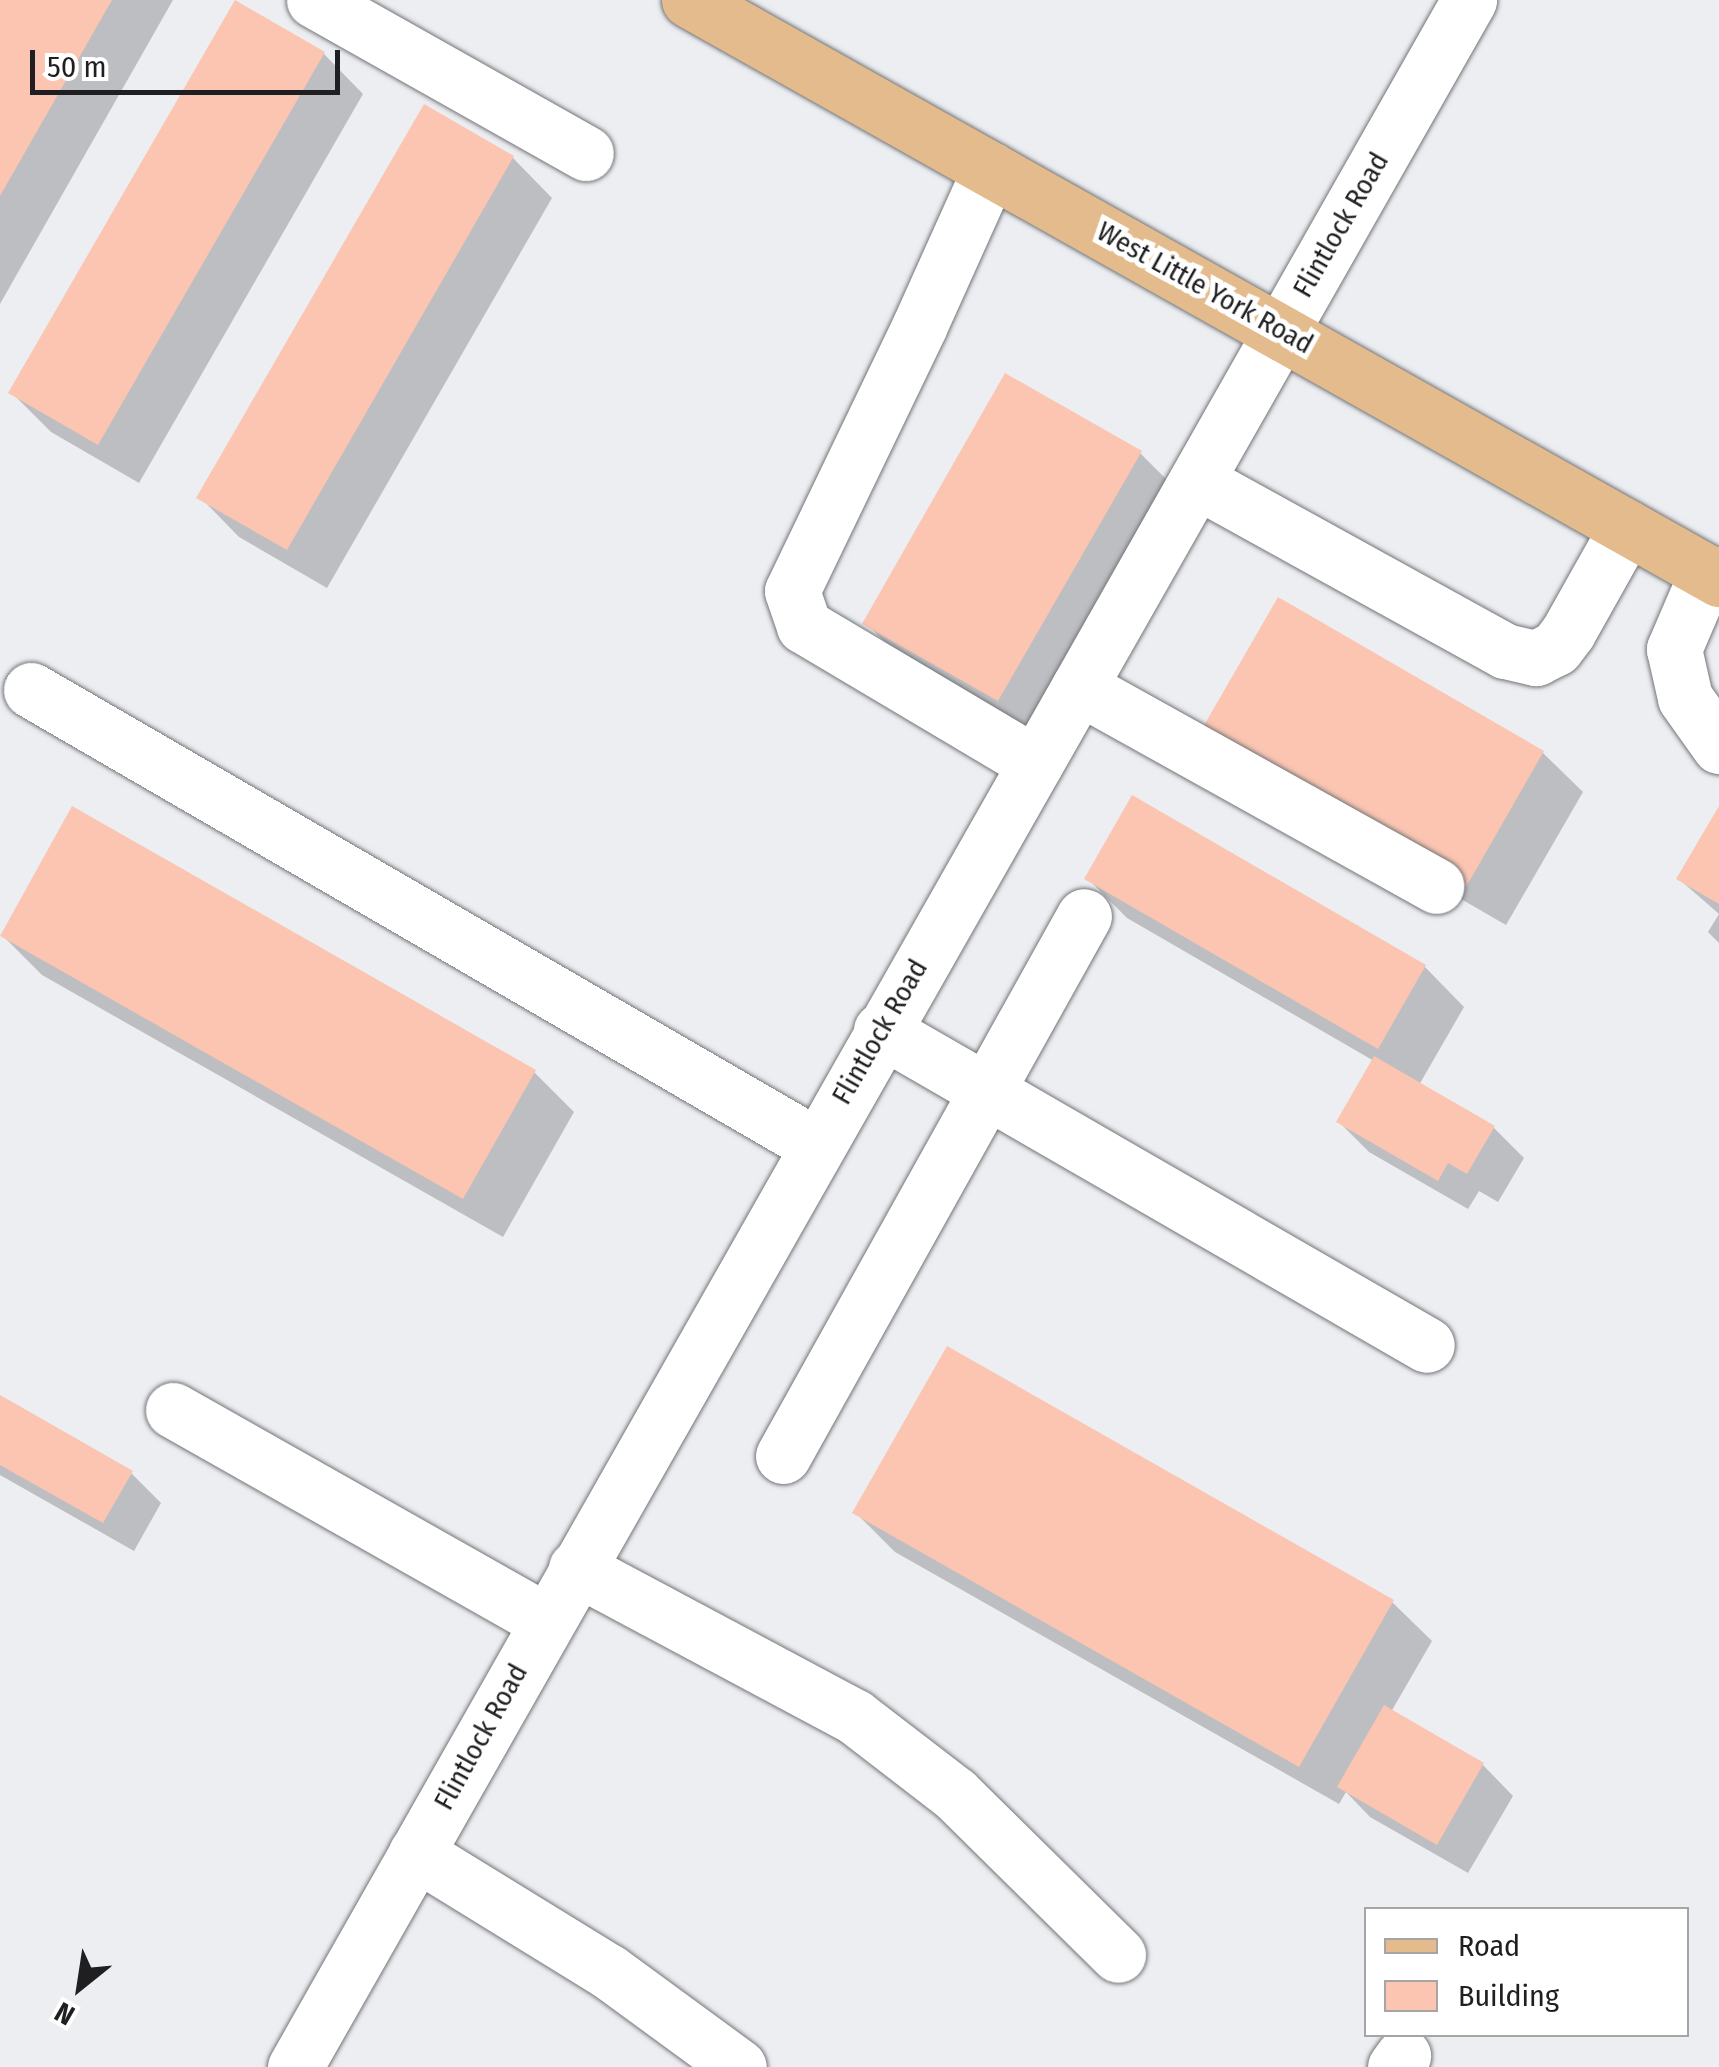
<!DOCTYPE html>
<html>
<head>
<meta charset="utf-8">
<style>
  body { margin:0 }
  #map { position:relative; width:1719px; height:2067px; overflow:hidden; background:#eceef2; font-family:"Fira Sans Condensed",sans-serif }
  div>[style] { position:absolute }
  [style*='--x'] { left:calc(var(--x)*1px); top:calc(var(--y)*1px); width:calc(var(--w)*1px); rotate:calc(var(--a)*1deg) }
  .shadow>* { inset:0; background:#0003 }
  .building>* { inset:0; background:#fbc5b1 }
  .roads { filter:drop-shadow(0 0 2px #737578) drop-shadow(0 0 2px #737578) }
  .minor>* { height:55px; margin:-27.5px; padding:0 27.5px; transform-origin:27.5px; border-radius:27.5px; background:#fff }
  .major>* { height:55px; margin:-27.5px; padding:0 27.5px; transform-origin:27.5px; border-radius:27.5px; background:#e3bb8c }
  span { translate:-50% -50%; white-space:nowrap; text-align:center; line-height:1.15; -webkit-text-stroke:10px #fff; paint-order:stroke }
  .street-label { font-size:28px; color:#1f1f21 }
  .legend { position:absolute; left:1364px; top:1907px; width:325px; height:130px; box-sizing:border-box; background:#fff; border:2px solid #a5a5a6; margin:0; padding:12px 18px; list-style:none; font-size:30px; color:#1f1f21 }
  .legend li { display:flex; align-items:center; gap:20px; height:50px }
  .legend b { width:50px; border:2px solid #a5a5a6 }
  .north { position:absolute; left:30px; top:1937px; width:100px; height:100px; -webkit-text-stroke:8px #fff; paint-order:stroke; rotate:210deg; font-size:28px; font-weight:700; line-height:40px; text-align:center; color:#1f1f21 }
  .north::after { content:''; display:block; margin:auto; width:35px; height:45px; background:#1f1f21; clip-path:polygon(50% 0,100% 100%,50% 72%,0 100%) }
  .scale { position:absolute; left:30px; top:50px; width:310px; height:45px; box-sizing:border-box; border:5px solid #1f1f21; border-top:0; padding-left:12px; font-size:30px; line-height:35px; white-space:nowrap; color:#1f1f21; -webkit-text-stroke:8px #fff; paint-order:stroke }
</style>
</head>
<body>
<div id="map">
  <div class="shadow">
    <div style="clip-path:polygon(0 0,173px 0,0 304px)"></div>
    <div style="clip-path:polygon(236px 4px,324px 54px,363px 94px,139px 483px,51px 432px,11px 392px)"></div>
    <div style="clip-path:polygon(425px 107px,513px 158px,552px 198px,327px 588px,239px 537px,200px 497px)"></div>
    <div style="clip-path:polygon(1140px 453px,1180px 493px,1038px 739px,905px 663px,866px 623px)"></div>
    <div style="clip-path:polygon(1543px 753px,1583px 792px,1506px 925px,1242px 773px)"></div>
    <div style="clip-path:polygon(1719px 811px,1719px 943px,1708px 932px,1719px 914px,1679px 879px)"></div>
    <div style="clip-path:polygon(1087px 878px,1425px 967px,1464px 1007px,1419px 1085px,1494px 1128px,1524px 1158px,1498px 1202px,1479px 1191px,1468px 1209px,1369px 1152px,1339px 1122px,1374px 1061px,1127px 918px)"></div>
    <div style="clip-path:polygon(2px 935px,534px 1072px,574px 1112px,503px 1237px,42px 975px)"></div>
    <div style="clip-path:polygon(0 1398px,131px 1473px,161px 1503px,134px 1551px,0 1475px)"></div>
    <div style="clip-path:polygon(855px 1512px,1392px 1602px,1432px 1641px,1391px 1712px,1483px 1765px,1513px 1796px,1468px 1873px,1370px 1817px,1346px 1792px,1339px 1804px,895px 1552px)"></div>
  </div>
  <div class="building">
    <div style="clip-path:polygon(0 0,112px 0,0 196px)"></div>
    <div style="clip-path:polygon(235px 0,325px 52px,98px 445px,8px 393px)"></div>
    <div style="clip-path:polygon(424px 104px,514px 156px,287px 550px,196px 498px)"></div>
    <div style="clip-path:polygon(1005px 373px,1142px 451px,998px 701px,862px 624px)"></div>
    <div style="clip-path:polygon(1278px 597px,1544px 751px,1466px 887px,1199px 734px)"></div>
    <div style="clip-path:polygon(1132px 795px,1426px 965px,1378px 1049px,1084px 879px)"></div>
    <div style="clip-path:polygon(72px 806px,536px 1070px,463px 1199px,0 936px)"></div>
    <div style="clip-path:polygon(1719px 806px,1719px 904px,1676px 879px)"></div>
    <div style="clip-path:polygon(1374px 1056px,1495px 1126px,1467px 1174px,1448px 1163px,1438px 1181px,1336px 1122px)"></div>
    <div style="clip-path:polygon(947px 1346px,1394px 1600px,1299px 1767px,852px 1513px)"></div>
    <div style="clip-path:polygon(0 1395px,133px 1471px,103px 1523px,0 1465px)"></div>
    <div style="clip-path:polygon(1384px 1705px,1484px 1763px,1437px 1845px,1337px 1787px)"></div>
  </div>
  <div class="roads">
    <div class="minor">
      <div style="--x:314;--y:0;--w:312;--a:29.4"></div>
      <div style="--x:990;--y:169;--w:171;--a:114.2"></div>
      <div style="--x:920;--y:325;--w:295;--a:115.7"></div>
      <div style="--x:792;--y:591;--w:37;--a:71"></div>
      <div style="--x:804;--y:626;--w:269;--a:30.7"></div>
      <div style="--x:1197;--y:481;--w:352;--a:28.9"></div>
      <div style="--x:1505;--y:651;--w:32;--a:13"></div>
      <div style="--x:1536;--y:658;--w:22;--a:-27"></div>
      <div style="--x:1556;--y:648;--w:20;--a:-53"></div>
      <div style="--x:1568;--y:632;--w:120;--a:-60.7"></div>
      <div style="--x:1707;--y:572;--w:84;--a:113.2"></div>
      <div style="--x:1674;--y:649;--w:50;--a:77.3"></div>
      <div style="--x:1685;--y:698;--w:59;--a:54.7"></div>
      <div style="--x:1079;--y:687;--w:409;--a:29.1"></div>
      <div style="--x:31;--y:690;--w:907;--a:30.1"></div>
      <div style="--x:881;--y:1030;--w:630;--a:29.98"></div>
      <div style="--x:173;--y:1410;--w:429;--a:29.5"></div>
      <div style="--x:783;--y:1456;--w:618;--a:-60.86"></div>
      <div style="--x:576;--y:1568;--w:316;--a:28.1"></div>
      <div style="--x:855;--y:1717;--w:126;--a:37.6"></div>
      <div style="--x:955;--y:1794;--w:229;--a:44.6"></div>
      <div style="--x:416;--y:1853;--w:225;--a:31.6"></div>
      <div style="--x:608;--y:1971;--w:162;--a:36.2"></div>
      <div style="--x:295;--y:2067;--w:2377;--a:-60.4"></div>
      <div style="--x:1395;--y:2067;--w:14;--a:-54"></div>
    </div>
    <div class="major">
      <div style="--x:689;--y:0;--w:1182;--a:29.34"></div>
    </div>
  </div>
  <div class="street-label">
    <span style="left:1341px;top:225px;rotate:-60deg">Flintlock Road</span>
    <span style="left:1205px;top:288px;rotate:29deg">West Little York Road</span>
    <span style="left:880px;top:1032px;rotate:-60deg">Flintlock Road</span>
    <span style="left:481px;top:1737px;rotate:-61deg">Flintlock Road</span>
  </div>
  <ul class="legend">
  <li><b style="height:12px;background:#e3bb8c"></b>Road</li>
  <li><b style="height:28px;background:#fbc5b1"></b>Building</li>
  </ul>
  <div class="north">N</div>
  <div class="scale">50 m</div>
</div>
</body>
</html>
